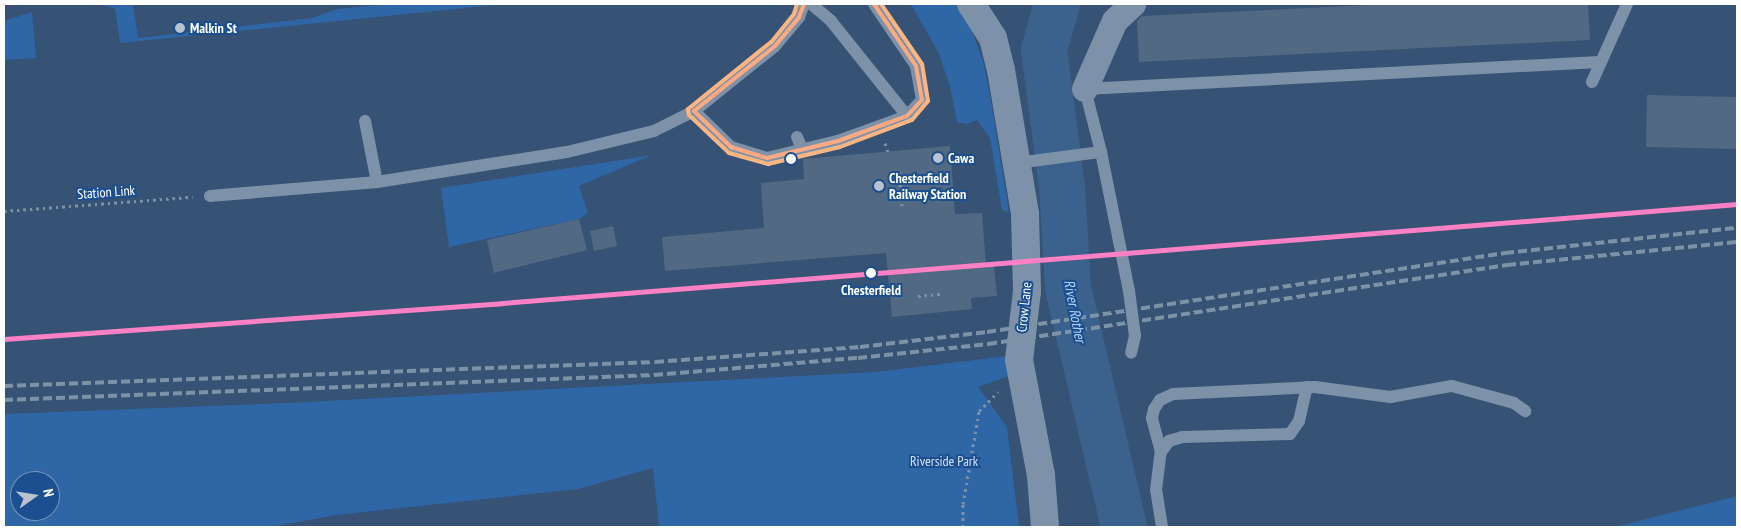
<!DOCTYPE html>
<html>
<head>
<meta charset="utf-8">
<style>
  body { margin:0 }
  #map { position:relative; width:1741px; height:531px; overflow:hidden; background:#365274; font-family:"PT Sans Narrow",sans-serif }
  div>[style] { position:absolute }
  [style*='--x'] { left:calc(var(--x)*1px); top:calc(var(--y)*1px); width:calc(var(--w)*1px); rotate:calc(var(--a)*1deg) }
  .green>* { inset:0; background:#2f66a5 }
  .river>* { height:46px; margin:-23px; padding:0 23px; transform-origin:23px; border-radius:23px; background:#3b618d }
  .building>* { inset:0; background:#526984 }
  .path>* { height:3px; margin-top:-1.5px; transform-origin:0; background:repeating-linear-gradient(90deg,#7d92a8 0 2.5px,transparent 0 6.5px) }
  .service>* { height:12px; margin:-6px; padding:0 6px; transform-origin:6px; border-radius:6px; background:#7d92a8 }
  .minor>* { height:26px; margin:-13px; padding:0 13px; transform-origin:13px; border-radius:13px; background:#7d92a8 }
  .tertiary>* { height:28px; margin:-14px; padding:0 14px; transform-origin:14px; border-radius:14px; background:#7d92a8 }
  .rail>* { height:4px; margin-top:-2px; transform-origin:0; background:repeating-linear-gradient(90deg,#7e92a7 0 9px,transparent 0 13px) }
  .bus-1>* { height:4px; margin:-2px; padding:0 2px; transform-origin:2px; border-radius:2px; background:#ffa980 }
  .bus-2>* { height:4px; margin:-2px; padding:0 2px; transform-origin:2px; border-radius:2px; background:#ffb580 }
  .rail-1>* { height:5px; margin:-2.5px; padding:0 2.5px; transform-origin:2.5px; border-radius:2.5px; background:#ff80c5 }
  .dots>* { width:14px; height:14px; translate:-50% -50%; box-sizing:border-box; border:2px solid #1b4f8f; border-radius:50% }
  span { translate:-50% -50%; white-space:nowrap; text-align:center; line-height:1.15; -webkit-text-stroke:4px #1b4f8f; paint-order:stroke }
  .poi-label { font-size:14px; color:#fff; font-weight:700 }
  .left { translate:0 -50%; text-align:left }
  .street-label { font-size:14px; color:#fff }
  .stop-label { font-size:14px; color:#fff; font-weight:700 }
  .park-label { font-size:14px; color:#cfe3fa }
  .water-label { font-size:15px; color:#b5d3f5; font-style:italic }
  .frame { position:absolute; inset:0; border:5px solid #fff; pointer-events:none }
  .north { position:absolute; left:10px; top:471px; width:50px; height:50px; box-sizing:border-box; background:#1b4f8f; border:1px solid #7695bc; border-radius:50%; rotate:77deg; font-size:14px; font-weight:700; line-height:20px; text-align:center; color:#fff }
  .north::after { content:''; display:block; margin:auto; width:18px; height:22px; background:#b9c2ce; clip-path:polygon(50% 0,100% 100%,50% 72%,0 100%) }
</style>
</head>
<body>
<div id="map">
  <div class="green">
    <div style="clip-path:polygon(98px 4px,133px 4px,138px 38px,312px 18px,337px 9px,389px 4px,505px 4px,120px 43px,115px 8px)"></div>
    <div style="clip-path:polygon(911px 4px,956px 4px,967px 19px,983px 61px,991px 102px,1009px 212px,1002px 210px,990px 138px,977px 120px,967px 124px,957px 122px,950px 86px,938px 52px)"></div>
    <div style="clip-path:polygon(32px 12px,36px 58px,4px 60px,4px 21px)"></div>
    <div style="clip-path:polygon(652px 155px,579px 186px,588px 213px,579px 219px,449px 247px,441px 188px)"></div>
    <div style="clip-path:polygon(evenodd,1008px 356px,1009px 376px,978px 387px,1007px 427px,1019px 527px,659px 527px,653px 468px,578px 489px,336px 515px,271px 527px,4px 527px,4px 414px,287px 403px,876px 372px,1008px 356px,20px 481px,50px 481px,50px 511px,20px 511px,20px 481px)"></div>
    <div style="clip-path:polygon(1737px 496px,1737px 527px,1615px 527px)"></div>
  </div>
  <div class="river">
    <div style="--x:1057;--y:4;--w:48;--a:105.8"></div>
    <div style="--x:1044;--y:50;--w:138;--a:82.5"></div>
    <div style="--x:1062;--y:187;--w:101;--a:86.6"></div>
    <div style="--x:1068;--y:288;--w:245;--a:76.8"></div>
  </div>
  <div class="building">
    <div style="clip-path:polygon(1390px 4px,1588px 4px,1590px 40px,1139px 62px,1137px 21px,1142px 16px)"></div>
    <div style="clip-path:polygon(1647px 95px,1737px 97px,1737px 149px,1646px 147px)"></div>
    <div style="clip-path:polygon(950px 146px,955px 214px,982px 213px,986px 266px,994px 266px,997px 296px,971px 298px,972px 309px,892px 317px,886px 253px,665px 271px,662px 237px,764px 228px,761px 183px,804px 179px,803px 159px)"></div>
    <div style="clip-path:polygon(579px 219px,587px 250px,494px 273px,487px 240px)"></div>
    <div style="clip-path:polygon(613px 226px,617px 246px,594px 251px,590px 231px)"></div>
  </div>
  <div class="path">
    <div style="--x:885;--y:143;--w:9;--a:72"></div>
    <div style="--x:899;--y:171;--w:36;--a:85"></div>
    <div style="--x:4;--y:211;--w:189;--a:-4.3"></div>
    <div style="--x:918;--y:296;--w:25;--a:-5"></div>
    <div style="--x:963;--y:527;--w:23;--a:-90"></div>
    <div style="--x:963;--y:504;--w:94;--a:-80.2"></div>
    <div style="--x:979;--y:411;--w:27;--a:-45"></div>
  </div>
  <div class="service">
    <div style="--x:811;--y:4;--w:26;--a:40"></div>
    <div style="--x:831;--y:21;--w:122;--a:51.3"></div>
    <div style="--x:1592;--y:82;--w:85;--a:-65.8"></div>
    <div style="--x:694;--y:111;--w:52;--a:44.2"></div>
    <div style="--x:731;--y:147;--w:38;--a:17"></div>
    <div style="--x:767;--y:158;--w:73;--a:-13.5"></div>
    <div style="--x:838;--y:141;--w:73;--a:-19.9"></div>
    <div style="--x:907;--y:116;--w:22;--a:-47"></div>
    <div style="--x:922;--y:100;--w:35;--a:-100"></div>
    <div style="--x:916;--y:66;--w:75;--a:-124.1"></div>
    <div style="--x:365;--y:121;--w:62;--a:78.9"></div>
    <div style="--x:797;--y:137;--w:15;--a:67"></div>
    <div style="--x:1101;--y:152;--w:142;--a:78.6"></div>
    <div style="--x:1129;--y:291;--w:45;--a:82.4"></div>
    <div style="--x:1135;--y:336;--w:17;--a:103"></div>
    <div style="--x:1017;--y:163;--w:85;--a:-7.5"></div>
    <div style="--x:1101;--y:152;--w:65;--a:-104.3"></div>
    <div style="--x:1085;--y:89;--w:515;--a:-3.01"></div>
    <div style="--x:210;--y:196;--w:168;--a:-4.8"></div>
    <div style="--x:377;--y:182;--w:192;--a:-9"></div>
    <div style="--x:567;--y:152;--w:89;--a:-13.6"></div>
    <div style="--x:654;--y:131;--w:45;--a:-26.6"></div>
    <div style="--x:694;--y:111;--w:104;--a:-38.7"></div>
    <div style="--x:775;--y:46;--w:38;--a:-50"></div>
    <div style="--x:799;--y:17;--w:14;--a:-69"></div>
    <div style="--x:1161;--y:452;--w:35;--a:-105"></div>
    <div style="--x:1152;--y:418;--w:9;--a:-77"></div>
    <div style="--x:1154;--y:409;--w:11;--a:-56"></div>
    <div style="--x:1160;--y:400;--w:14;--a:-25"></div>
    <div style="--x:1173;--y:394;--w:142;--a:-2.8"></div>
    <div style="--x:1315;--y:387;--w:76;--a:7.6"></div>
    <div style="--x:1390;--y:397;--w:63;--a:-10.1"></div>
    <div style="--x:1452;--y:386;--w:64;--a:15.3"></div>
    <div style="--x:1514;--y:403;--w:14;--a:36"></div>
    <div style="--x:1162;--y:527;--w:37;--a:-99"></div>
    <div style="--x:1156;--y:490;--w:38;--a:-83"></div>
    <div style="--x:1161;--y:452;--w:14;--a:-54"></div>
    <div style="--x:1169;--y:441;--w:14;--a:-17"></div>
    <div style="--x:1182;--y:437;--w:108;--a:-1.6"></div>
    <div style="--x:1290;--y:434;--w:16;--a:-55"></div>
    <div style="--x:1299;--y:421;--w:35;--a:-77"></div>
  </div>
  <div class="minor">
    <div style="--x:1085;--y:89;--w:74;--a:-66.2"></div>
    <div style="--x:1115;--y:21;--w:25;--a:-43"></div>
  </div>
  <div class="tertiary">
    <div style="--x:971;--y:4;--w:40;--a:57.1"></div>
    <div style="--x:993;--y:38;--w:33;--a:76"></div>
    <div style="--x:1001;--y:70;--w:146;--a:80.5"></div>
    <div style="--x:1025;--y:214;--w:77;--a:88.5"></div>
    <div style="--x:1027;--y:291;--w:69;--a:96.6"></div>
    <div style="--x:1019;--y:360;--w:117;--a:79.2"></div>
    <div style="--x:1041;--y:475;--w:52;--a:85.6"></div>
  </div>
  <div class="rail">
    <div style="--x:4;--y:386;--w:651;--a:-2.11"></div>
    <div style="--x:655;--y:362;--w:206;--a:-4.2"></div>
    <div style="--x:860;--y:347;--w:128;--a:-6.7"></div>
    <div style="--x:987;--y:332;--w:524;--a:-8.67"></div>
    <div style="--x:1505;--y:253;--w:233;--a:-6.2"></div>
    <div style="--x:4;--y:400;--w:650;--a:-2.2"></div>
    <div style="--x:654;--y:375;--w:205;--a:-4.8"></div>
    <div style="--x:858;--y:358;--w:131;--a:-6.1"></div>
    <div style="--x:988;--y:344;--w:525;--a:-8.65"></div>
    <div style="--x:1507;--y:265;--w:231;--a:-5.7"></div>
  </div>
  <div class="bus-1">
    <div style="--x:694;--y:111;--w:52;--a:44.2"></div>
    <div style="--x:731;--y:147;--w:38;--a:17"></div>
    <div style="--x:767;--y:158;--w:73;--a:-13.5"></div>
    <div style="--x:838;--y:141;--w:73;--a:-19.9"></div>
    <div style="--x:907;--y:116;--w:22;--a:-47"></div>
    <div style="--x:922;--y:100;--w:35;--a:-100"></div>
    <div style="--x:916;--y:66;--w:75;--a:-124.1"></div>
    <div style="--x:694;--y:111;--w:104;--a:-38.7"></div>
    <div style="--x:775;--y:46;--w:38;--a:-50"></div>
    <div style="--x:799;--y:17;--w:14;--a:-69"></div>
  </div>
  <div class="bus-2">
    <div style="--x:797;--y:4;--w:10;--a:107"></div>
    <div style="--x:794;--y:14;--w:36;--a:129"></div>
    <div style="--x:771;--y:42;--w:107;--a:141.1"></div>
    <div style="--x:688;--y:109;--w:6;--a:81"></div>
    <div style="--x:689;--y:115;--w:55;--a:43.5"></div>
    <div style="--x:729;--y:153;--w:41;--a:15.8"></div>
    <div style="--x:768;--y:164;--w:74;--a:-13.3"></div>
    <div style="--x:840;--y:147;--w:77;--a:-20.6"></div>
    <div style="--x:912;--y:120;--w:25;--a:-50"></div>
    <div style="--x:928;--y:101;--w:37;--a:-99"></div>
    <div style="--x:922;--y:64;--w:73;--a:-124.3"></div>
  </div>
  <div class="rail-1">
    <div style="--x:4;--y:339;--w:499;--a:-4.1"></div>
    <div style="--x:502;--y:303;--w:1239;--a:-4.58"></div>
  </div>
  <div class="dots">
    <div style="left:180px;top:28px;background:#b9c2ce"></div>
    <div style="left:938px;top:158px;background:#b9c2ce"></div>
    <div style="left:791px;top:159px;background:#fff"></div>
    <div style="left:879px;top:186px;background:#b9c2ce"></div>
    <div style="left:871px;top:273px;background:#fff"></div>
  </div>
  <div class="poi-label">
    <span class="left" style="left:190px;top:28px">Malkin St</span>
    <span class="left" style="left:948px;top:158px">Cawa</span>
    <span class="left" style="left:889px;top:186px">Chesterfield<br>Railway Station</span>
  </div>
  <div class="street-label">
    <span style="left:106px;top:192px;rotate:-4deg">Station Link</span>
    <span style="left:1024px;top:307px;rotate:-84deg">Crow Lane</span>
  </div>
  <div class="stop-label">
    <span style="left:871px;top:290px">Chesterfield</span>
  </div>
  <div class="park-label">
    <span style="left:944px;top:461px">Riverside Park</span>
  </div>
  <div class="water-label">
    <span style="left:1075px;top:311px;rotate:79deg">River Rother</span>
  </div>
  <div class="frame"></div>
  <div class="north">N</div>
</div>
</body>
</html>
